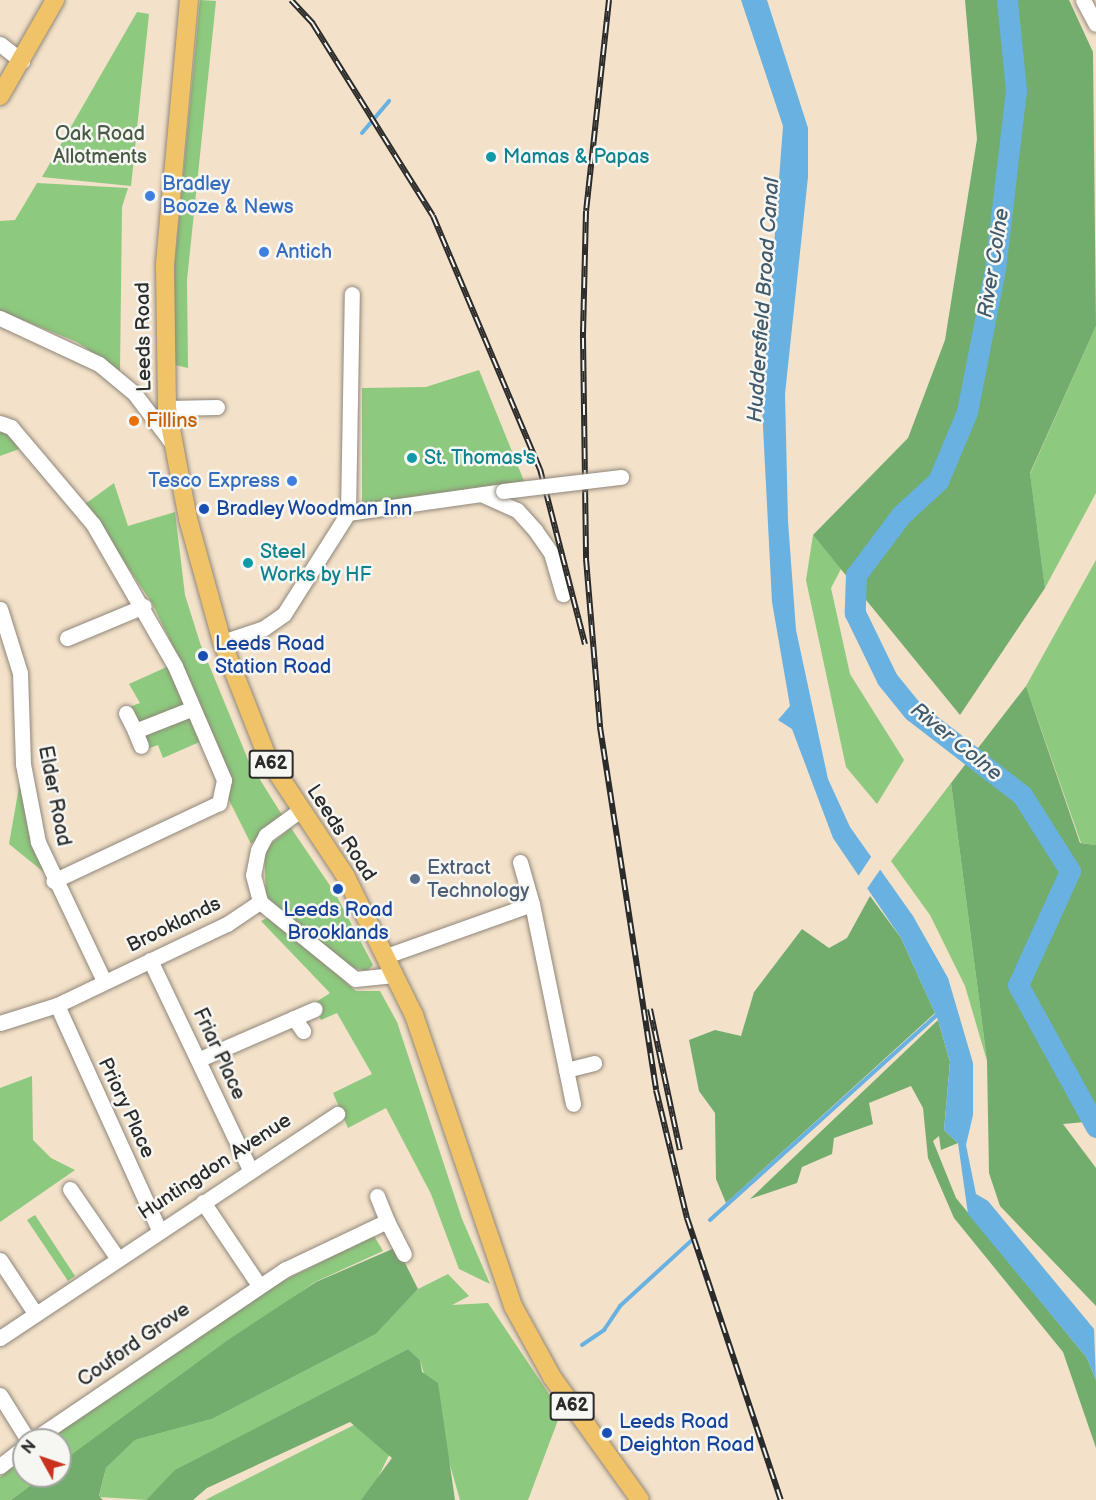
<!DOCTYPE html>
<html>
<head>
<meta charset="utf-8">
<style>
  body { margin:0 }
  #map { position:relative; width:1096px; height:1500px; overflow:hidden; background:#f3e1c9; font-family:"Balsamiq Sans",sans-serif }
  div>[style] { position:absolute }
  [style*='--x'] { left:calc(var(--x)*1px); top:calc(var(--y)*1px); width:calc(var(--w)*1px); rotate:calc(var(--a)*1deg) }
  .green>* { inset:0; background:#8dc97e }
  .forest>* { inset:0; background:#72ad6d }
  .water>* { inset:0; background:#69b1e1 }
  .pier>* { inset:0; background:#f3e1c9 }
  .stream>* { height:4px; margin:-2px; padding:0 2px; transform-origin:2px; border-radius:2px; background:#69b1e1 }
  .river>* { height:21px; margin:-10.5px; padding:0 10.5px; transform-origin:10.5px; border-radius:10.5px; background:#69b1e1 }
  .roads { filter:drop-shadow(0 0 2px #8f867a) drop-shadow(0 0 2px #8f867a) }
  .minor>* { height:15px; margin:-7.5px; padding:0 7.5px; transform-origin:7.5px; border-radius:7.5px; background:#fff }
  .major>* { height:18px; margin:-9px; padding:0 9px; transform-origin:9px; border-radius:9px; background:#f1c369 }
  .rail>* { height:6px; margin-top:-3px; transform-origin:0; background:repeating-linear-gradient(90deg,#f6f6f2 0 11px,#2b2b2b 0 22px); box-sizing:border-box; border-block:2px solid #2b2b2b }
  .bridges { filter:drop-shadow(0 0 2px #8f867a) drop-shadow(0 0 2px #8f867a) }
  .minor-bridge>* { height:15px; margin:-7.5px; padding:0 7.5px; transform-origin:7.5px; border-radius:7.5px; background:#fff }
  .dots>* { width:16px; height:16px; translate:-50% -50%; box-sizing:border-box; border:3px solid #f6f6f2; border-radius:50% }
  span { translate:-50% -50%; white-space:nowrap; text-align:center; line-height:1.15; -webkit-text-stroke:5px #f6f6f2; paint-order:stroke }
  .shield-label span { padding:2px 4px; background:#f6f6f2; border:2px solid; border-radius:4px; -webkit-text-stroke-width:0 }
  .shield-label { font-size:18px; color:#2b2b2b; font-weight:700 }
  .park-label { font-size:20px; color:#485a44 }
  .culture-label { font-size:20px; color:#0d838f }
  .left { translate:0 -50%; text-align:left }
  .shop-label { font-size:20px; color:#366cbe }
  .right { translate:-100% -50%; text-align:right }
  .street-label { font-size:20px; color:#2b2b2b }
  .food-label { font-size:20px; color:#c56008 }
  .transit-label { font-size:20px; color:#164399 }
  .service-label { font-size:20px; color:#4e5e75 }
  .water-label { font-size:21px; color:#415a6b; font-style:italic }
  .north { position:absolute; left:12px; top:1428px; width:60px; height:60px; box-sizing:border-box; background:#f6f6f2; border:2px solid #a5a5a2; border-radius:50%; rotate:310deg; font-size:16px; font-weight:700; line-height:24px; text-align:center; color:#2b2b2b }
  .north::after { content:''; display:block; margin:auto; width:21px; height:27px; background:#c8321e; clip-path:polygon(50% 0,100% 100%,50% 72%,0 100%) }
</style>
</head>
<body>
<div id="map">
  <div class="green">
    <div style="clip-path:polygon(200px 0,216px 1px,187px 280px,188px 368px,175px 365px,174px 271px)"></div>
    <div style="clip-path:polygon(137px 12px,149px 14px,131px 186px,42px 177px)"></div>
    <div style="clip-path:polygon(37px 183px,128px 188px,122px 207px,120px 371px,77px 342px,0 311px,0 221px,15px 220px)"></div>
    <div style="clip-path:polygon(1096px 326px,1096px 493px,1045px 588px,1030px 474px)"></div>
    <div style="clip-path:polygon(479px 370px,524px 481px,362px 506px,362px 388px,426px 387px)"></div>
    <div style="clip-path:polygon(0 430px,8px 433px,22px 448px,0 456px)"></div>
    <div style="clip-path:polygon(114px 483px,128px 526px,175px 512px,185px 595px,200px 643px,249px 762px,282px 815px,251px 844px,228px 798px,227px 773px,211px 737px,163px 758px,158px 745px,142px 751px,121px 710px,140px 703px,129px 684px,180px 661px,152px 603px,85px 504px)"></div>
    <div style="clip-path:polygon(813px 535px,841px 569px,831px 588px,850px 674px,904px 760px,877px 804px,846px 767px,806px 580px)"></div>
    <div style="clip-path:polygon(1096px 560px,1096px 845px,1081px 843px,1026px 686px)"></div>
    <div style="clip-path:polygon(23px 764px,51px 878px,9px 844px)"></div>
    <div style="clip-path:polygon(951px 783px,987px 1061px,965px 986px,930px 915px,891px 861px)"></div>
    <div style="clip-path:polygon(291px 828px,335px 893px,373px 965px,367px 971px,343px 966px,266px 896px,264px 849px)"></div>
    <div style="clip-path:polygon(269px 917px,356px 991px,380px 991px,397px 1022px,462px 1219px,490px 1284px,459px 1269px,431px 1194px,386px 1108px,348px 1128px,333px 1093px,372px 1074px,337px 1013px,321px 1020px,313px 1004px,330px 993px,261px 921px)"></div>
    <div style="clip-path:polygon(32px 1076px,33px 1140px,51px 1158px,75px 1170px,0 1222px,0 1088px)"></div>
    <div style="clip-path:polygon(35px 1215px,75px 1276px,68px 1281px,27px 1220px)"></div>
    <div style="clip-path:polygon(374px 1236px,383px 1251px,315px 1282px,60px 1463px,60px 1440px,47px 1440px,269px 1288px)"></div>
    <div style="clip-path:polygon(448px 1274px,469px 1296px,452px 1305px,488px 1303px,561px 1412px,528px 1500px,460px 1500px,420px 1360px,408px 1349px,176px 1470px,146px 1500px,99px 1497px,106px 1468px,135px 1440px,212px 1419px,376px 1334px,418px 1289px)"></div>
    <div style="clip-path:polygon(358px 1423px,390px 1453px,367px 1500px,205px 1500px)"></div>
    <div style="clip-path:polygon(24px 1458px,24px 1476px,43px 1476px,11px 1500px,0 1500px,0 1477px)"></div>
  </div>
  <div class="forest">
    <div style="clip-path:polygon(965px 0,1069px 0,1093px 52px,1096px 326px,1030px 473px,1045px 588px,960px 715px,813px 535px,908px 438px,945px 340px,977px 139px)"></div>
    <div style="clip-path:polygon(1026px 686px,1080px 843px,1096px 845px,1096px 1121px,1063px 1124px,1096px 1168px,1096px 1306px,1000px 1206px,989px 1173px,987px 1061px,951px 783px)"></div>
    <div style="clip-path:polygon(870px 896px,901px 938px,935px 1013px,726px 1203px,716px 1179px,715px 1113px,699px 1091px,689px 1040px,715px 1030px,741px 1036px,754px 992px,802px 929px,829px 948px,847px 938px)"></div>
    <div style="clip-path:polygon(938px 1020px,950px 1062px,944px 1130px,958px 1143px,941px 1150px,939px 1136px,933px 1141px,956px 1198px,1087px 1358px,1096px 1380px,1096px 1448px,1063px 1352px,954px 1218px,928px 1158px,923px 1108px,911px 1086px,869px 1103px,873px 1124px,834px 1138px,832px 1154px,802px 1167px,797px 1183px,750px 1199px)"></div>
    <div style="clip-path:polygon(397px 1247px,418px 1289px,376px 1334px,212px 1419px,135px 1440px,106px 1468px,99px 1496px,103px 1500px,11px 1500px,43px 1476px,60px 1476px,60px 1463px,228px 1340px,316px 1282px)"></div>
    <div style="clip-path:polygon(408px 1349px,420px 1360px,422px 1372px,438px 1383px,455px 1500px,361px 1500px,392px 1458px,350px 1422px,207px 1488px,193px 1500px,146px 1500px,175px 1470px)"></div>
  </div>
  <div class="water">
    <div style="clip-path:polygon(741px 0,767px 0,808px 128px,808px 177px,785px 394px,788px 521px,796px 630px,828px 779px,850px 827px,913px 916px,948px 978px,973px 1063px,973px 1115px,966px 1145px,976px 1194px,988px 1201px,1094px 1329px,1096px 1380px,1087px 1358px,968px 1214px,958px 1143px,944px 1130px,950px 1062px,938px 1020px,901px 938px,833px 838px,792px 729px,778px 720px,790px 706px,772px 602px,762px 407px,783px 126px)"></div>
  </div>
  <div class="pier">
    <div style="clip-path:polygon(873px 854px,882px 867px,864px 893px,855px 881px)"></div>
  </div>
  <div class="stream">
    <div style="--x:362;--y:133;--w:42;--a:-49.8"></div>
    <div style="--x:710;--y:1220;--w:309;--a:-42.1"></div>
    <div style="--x:582;--y:1345;--w:27;--a:-34"></div>
    <div style="--x:604;--y:1330;--w:29;--a:-56"></div>
    <div style="--x:620;--y:1306;--w:96;--a:-42.5"></div>
  </div>
  <div class="river">
    <div style="--x:1007;--y:0;--w:90;--a:84.3"></div>
    <div style="--x:1016;--y:90;--w:180;--a:96.7"></div>
    <div style="--x:995;--y:269;--w:146;--a:101.1"></div>
    <div style="--x:967;--y:412;--w:75;--a:112.8"></div>
    <div style="--x:938;--y:481;--w:50;--a:137.4"></div>
    <div style="--x:901;--y:515;--w:75;--a:126.9"></div>
    <div style="--x:856;--y:575;--w:38;--a:92"></div>
    <div style="--x:855;--y:613;--w:73;--a:64.1"></div>
    <div style="--x:887;--y:679;--w:41;--a:50.9"></div>
    <div style="--x:913;--y:711;--w:138;--a:37.6"></div>
    <div style="--x:1022;--y:795;--w:90;--a:57.7"></div>
    <div style="--x:1070;--y:871;--w:125;--a:114.5"></div>
    <div style="--x:1018;--y:985;--w:162;--a:61.2"></div>
  </div>
  <div class="roads">
    <div class="minor">
      <div style="--x:1083;--y:0;--w:27;--a:62"></div>
      <div style="--x:0;--y:44;--w:28;--a:38"></div>
      <div style="--x:0;--y:318;--w:109;--a:24.9"></div>
      <div style="--x:99;--y:364;--w:45;--a:39.6"></div>
      <div style="--x:134;--y:393;--w:63;--a:52.8"></div>
      <div style="--x:167;--y:408;--w:50;--a:-1.1"></div>
      <div style="--x:0;--y:423;--w:12;--a:20"></div>
      <div style="--x:11;--y:427;--w:127;--a:49.8"></div>
      <div style="--x:93;--y:524;--w:164;--a:60"></div>
      <div style="--x:175;--y:666;--w:124;--a:66.7"></div>
      <div style="--x:224;--y:780;--w:24;--a:102"></div>
      <div style="--x:219;--y:803;--w:183;--a:154.8"></div>
      <div style="--x:483;--y:495;--w:37;--a:24"></div>
      <div style="--x:517;--y:510;--w:27;--a:48"></div>
      <div style="--x:535;--y:530;--w:28;--a:55"></div>
      <div style="--x:551;--y:553;--w:43;--a:73.7"></div>
      <div style="--x:348;--y:513;--w:219;--a:-89"></div>
      <div style="--x:0;--y:609;--w:67;--a:72.6"></div>
      <div style="--x:20;--y:673;--w:91;--a:88.1"></div>
      <div style="--x:23;--y:764;--w:79;--a:79.1"></div>
      <div style="--x:38;--y:842;--w:154;--a:64.6"></div>
      <div style="--x:67;--y:638;--w:83;--a:-22.6"></div>
      <div style="--x:222;--y:642;--w:44;--a:-18.4"></div>
      <div style="--x:264;--y:628;--w:24;--a:-35"></div>
      <div style="--x:284;--y:614;--w:120;--a:-57.6"></div>
      <div style="--x:348;--y:513;--w:157;--a:-8.1"></div>
      <div style="--x:126;--y:713;--w:20;--a:63"></div>
      <div style="--x:135;--y:731;--w:62;--a:-21.6"></div>
      <div style="--x:135;--y:731;--w:16;--a:68"></div>
      <div style="--x:299;--y:811;--w:41;--a:144"></div>
      <div style="--x:266;--y:835;--w:17;--a:118"></div>
      <div style="--x:258;--y:850;--w:25;--a:101"></div>
      <div style="--x:253;--y:875;--w:28;--a:75"></div>
      <div style="--x:260;--y:902;--w:122;--a:39"></div>
      <div style="--x:355;--y:979;--w:39;--a:-6"></div>
      <div style="--x:520;--y:862;--w:44;--a:74.1"></div>
      <div style="--x:386;--y:956;--w:155;--a:-19.6"></div>
      <div style="--x:532;--y:904;--w:204;--a:78.4"></div>
      <div style="--x:150;--y:960;--w:230;--a:64.5"></div>
      <div style="--x:57;--y:1005;--w:245;--a:65.6"></div>
      <div style="--x:294;--y:1018;--w:16;--a:55"></div>
      <div style="--x:0;--y:1023;--w:60;--a:-17.5"></div>
      <div style="--x:57;--y:1005;--w:188;--a:-25.5"></div>
      <div style="--x:227;--y:924;--w:40;--a:-34"></div>
      <div style="--x:200;--y:1059;--w:125;--a:-23.5"></div>
      <div style="--x:566;--y:1070;--w:29;--a:-14"></div>
      <div style="--x:70;--y:1189;--w:81;--a:55.5"></div>
      <div style="--x:377;--y:1196;--w:27;--a:68"></div>
      <div style="--x:203;--y:1202;--w:99;--a:56.1"></div>
      <div style="--x:0;--y:1260;--w:64;--a:56.6"></div>
      <div style="--x:0;--y:1338;--w:405;--a:-33.6"></div>
      <div style="--x:0;--y:1395;--w:53;--a:58.1"></div>
      <div style="--x:33;--y:1440;--w:305;--a:-34.1"></div>
      <div style="--x:286;--y:1269;--w:112;--a:-25.4"></div>
      <div style="--x:387;--y:1221;--w:37;--a:63"></div>
      <div style="--x:0;--y:1466;--w:31;--a:-38"></div>
    </div>
    <div class="major">
      <div style="--x:189;--y:0;--w:266;--a:95.2"></div>
      <div style="--x:165;--y:265;--w:143;--a:89.2"></div>
      <div style="--x:167;--y:408;--w:113;--a:79.3"></div>
      <div style="--x:188;--y:519;--w:128;--a:74.5"></div>
      <div style="--x:222;--y:642;--w:126;--a:68.5"></div>
      <div style="--x:268;--y:759;--w:141;--a:56.5"></div>
      <div style="--x:346;--y:877;--w:154;--a:63.8"></div>
      <div style="--x:414;--y:1015;--w:307;--a:71.2"></div>
      <div style="--x:513;--y:1306;--w:81;--a:61.2"></div>
      <div style="--x:552;--y:1377;--w:151;--a:54.4"></div>
      <div style="--x:0;--y:96;--w:111;--a:-60.2"></div>
    </div>
  </div>
  <div class="rail">
    <div style="--x:291;--y:0;--w:33;--a:47"></div>
    <div style="--x:313;--y:24;--w:226;--a:58"></div>
    <div style="--x:433;--y:216;--w:275;--a:67.1"></div>
    <div style="--x:540;--y:469;--w:181;--a:75.6"></div>
    <div style="--x:609;--y:0;--w:212;--a:96.2"></div>
    <div style="--x:586;--y:211;--w:127;--a:91.4"></div>
    <div style="--x:583;--y:338;--w:221;--a:89.2"></div>
    <div style="--x:586;--y:559;--w:169;--a:85.2"></div>
    <div style="--x:600;--y:727;--w:367;--a:81.2"></div>
    <div style="--x:656;--y:1090;--w:132;--a:76.4"></div>
    <div style="--x:687;--y:1218;--w:297;--a:71.6"></div>
    <div style="--x:650;--y:1009;--w:144;--a:78"></div>
  </div>
  <div class="bridges">
    <div class="minor-bridge">
      <div style="--x:503;--y:491;--w:119;--a:-6.8"></div>
    </div>
  </div>
  <div class="dots">
    <div style="left:491px;top:157px;background:#0f9aa8"></div>
    <div style="left:150px;top:196px;background:#3f7fe0"></div>
    <div style="left:264px;top:252px;background:#3f7fe0"></div>
    <div style="left:134px;top:421px;background:#e8710a"></div>
    <div style="left:412px;top:458px;background:#0f9aa8"></div>
    <div style="left:292px;top:481px;background:#3f7fe0"></div>
    <div style="left:204px;top:509px;background:#1a4fb4"></div>
    <div style="left:248px;top:563px;background:#0f9aa8"></div>
    <div style="left:203px;top:656px;background:#1a4fb4"></div>
    <div style="left:415px;top:879px;background:#5c6f8a"></div>
    <div style="left:338px;top:889px;background:#1a4fb4"></div>
    <div style="left:607px;top:1433px;background:#1a4fb4"></div>
  </div>
  <div class="shield-label">
    <span style="left:271px;top:764px">A62</span>
    <span style="left:572px;top:1406px">A62</span>
  </div>
  <div class="park-label">
    <span style="left:100px;top:146px">Oak Road<br>Allotments</span>
  </div>
  <div class="culture-label">
    <span class="left" style="left:503px;top:157px">Mamas &amp; Papas</span>
    <span class="left" style="left:424px;top:458px">St. Thomas's</span>
    <span class="left" style="left:260px;top:564px">Steel<br>Works by HF</span>
  </div>
  <div class="shop-label">
    <span class="left" style="left:162px;top:196px">Bradley<br>Booze &amp; News</span>
    <span class="left" style="left:276px;top:252px">Antich</span>
    <span class="right" style="left:280px;top:481px">Tesco Express</span>
  </div>
  <div class="street-label">
    <span style="left:144px;top:337px;rotate:-91deg">Leeds Road</span>
    <span style="left:54px;top:796px;rotate:79deg">Elder Road</span>
    <span style="left:341px;top:833px;rotate:57deg">Leeds Road</span>
    <span style="left:174px;top:925px;rotate:-26deg">Brooklands</span>
    <span style="left:219px;top:1054px;rotate:65deg">Friar Place</span>
    <span style="left:126px;top:1108px;rotate:65deg">Priory Place</span>
    <span style="left:215px;top:1167px;rotate:-33deg">Huntingdon Avenue</span>
    <span style="left:134px;top:1345px;rotate:-35deg">Couford Grove</span>
  </div>
  <div class="food-label">
    <span class="left" style="left:146px;top:421px">Fillins</span>
  </div>
  <div class="transit-label">
    <span class="left" style="left:216px;top:509px">Bradley Woodman Inn</span>
    <span class="left" style="left:215px;top:656px">Leeds Road<br>Station Road</span>
    <span style="left:338px;top:922px">Leeds Road<br>Brooklands</span>
    <span class="left" style="left:619px;top:1434px">Leeds Road<br>Deighton Road</span>
  </div>
  <div class="service-label">
    <span class="left" style="left:427px;top:880px">Extract<br>Technology</span>
  </div>
  <div class="water-label">
    <span style="left:994px;top:263px;rotate:-81deg">River Colne</span>
    <span style="left:764px;top:300px;rotate:-86deg">Huddersfield Broad Canal</span>
    <span style="left:956px;top:742px;rotate:39deg">River Colne</span>
  </div>
  <div class="north">N</div>
</div>
</body>
</html>
